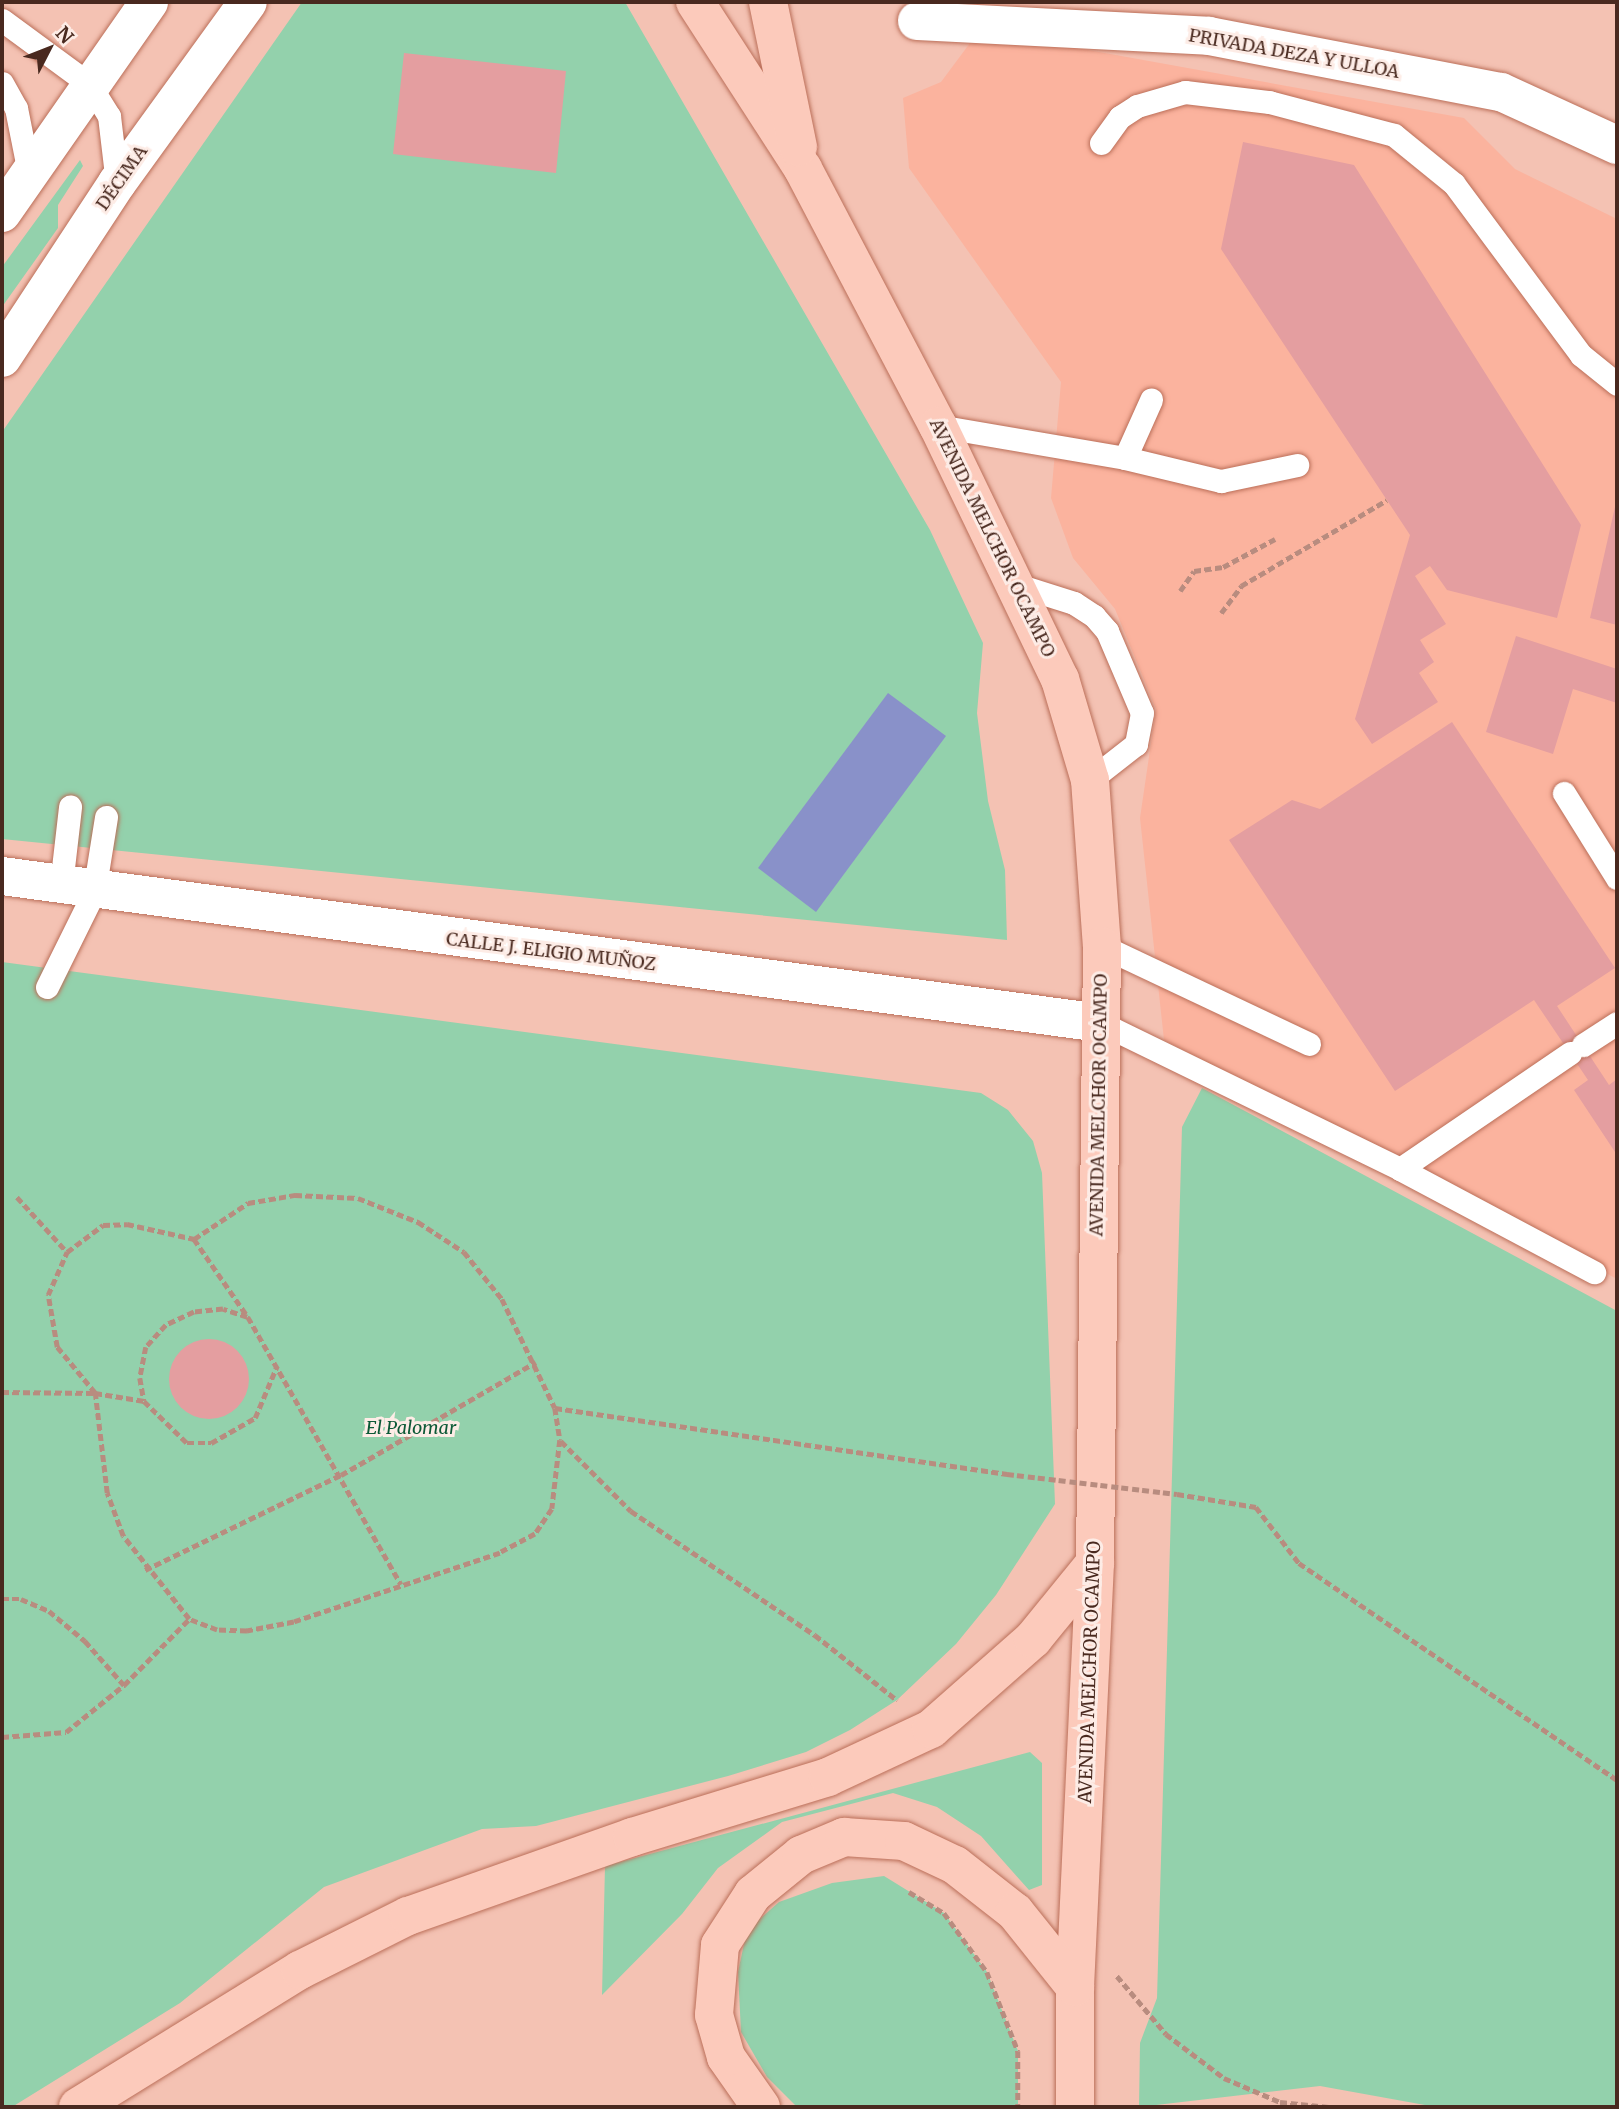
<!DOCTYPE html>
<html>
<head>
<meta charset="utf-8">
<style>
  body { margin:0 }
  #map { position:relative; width:1619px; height:2109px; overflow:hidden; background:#f4c2b3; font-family:Merriweather,serif }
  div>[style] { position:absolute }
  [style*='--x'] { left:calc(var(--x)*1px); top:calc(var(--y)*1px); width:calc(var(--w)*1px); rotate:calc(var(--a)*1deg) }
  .built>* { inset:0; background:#fbb39e }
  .green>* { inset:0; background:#93d1ac }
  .water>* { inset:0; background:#8991c9 }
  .building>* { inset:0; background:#e49ea0 }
  .round { border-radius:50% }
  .path>* { height:4.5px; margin-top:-2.25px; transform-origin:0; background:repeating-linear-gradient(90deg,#b88c7f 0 7px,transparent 0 10.5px) }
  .roads { filter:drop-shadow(0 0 2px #bb6f59) drop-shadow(0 0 2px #bb6f59) }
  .service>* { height:23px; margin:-11.5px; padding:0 11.5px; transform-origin:11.5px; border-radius:11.5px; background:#fff }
  .minor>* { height:38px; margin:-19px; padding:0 19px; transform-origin:19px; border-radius:19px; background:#fff }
  .tertiary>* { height:38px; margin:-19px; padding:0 19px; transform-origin:19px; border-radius:19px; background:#fff }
  .primary>* { height:38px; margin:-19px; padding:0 19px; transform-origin:19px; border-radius:19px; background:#fccabb }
  .path-bridge>* { height:4.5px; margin-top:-2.25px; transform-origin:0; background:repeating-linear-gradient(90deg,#b88c7f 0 7px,transparent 0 10.5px) }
  span { translate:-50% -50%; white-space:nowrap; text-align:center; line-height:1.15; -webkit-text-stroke:6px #fdece6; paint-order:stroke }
  .street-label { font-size:18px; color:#49291f }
  .park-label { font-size:18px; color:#0c5936; font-style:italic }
  .frame { position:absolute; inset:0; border:4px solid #49291f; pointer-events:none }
  .north { position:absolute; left:14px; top:14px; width:70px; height:70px; -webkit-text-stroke:5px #fdece6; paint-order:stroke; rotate:48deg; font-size:19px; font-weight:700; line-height:28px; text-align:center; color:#49291f }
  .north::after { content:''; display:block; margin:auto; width:24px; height:32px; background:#49291f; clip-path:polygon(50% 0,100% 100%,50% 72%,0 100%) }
</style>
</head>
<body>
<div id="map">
  <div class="built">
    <div style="clip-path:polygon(1010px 36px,1464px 118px,1515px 169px,1617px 219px,1617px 1279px,1164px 1040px,1140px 818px,1156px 709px,1115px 609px,1073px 558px,1051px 498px,1061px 382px,909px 168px,903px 98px,941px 82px,973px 39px)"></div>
  </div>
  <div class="green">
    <div style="clip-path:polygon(302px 2px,625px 2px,930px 530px,983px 643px,977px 713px,988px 801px,1005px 870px,1007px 940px,2px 839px,2px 432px)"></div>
    <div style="clip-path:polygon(80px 160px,83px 166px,58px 205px,58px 228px,2px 307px,2px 267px)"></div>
    <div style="clip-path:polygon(2px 962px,981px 1093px,1008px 1110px,1033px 1141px,1042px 1173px,1055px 1504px,996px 1595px,956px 1644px,897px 1700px,850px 1730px,806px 1752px,728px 1776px,536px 1826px,482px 1829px,324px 1887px,180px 2003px,12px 2107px,2px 2107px)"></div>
    <div style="clip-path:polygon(1202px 1088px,1617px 1311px,1617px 2107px,1436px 2107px,1320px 2086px,1139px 2107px,1140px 2043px,1157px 1998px,1182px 1127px)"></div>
    <div style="clip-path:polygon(1030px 1752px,1042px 1763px,1042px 1885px,1029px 1890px,981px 1836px,937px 1807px,893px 1793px,782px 1822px,718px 1868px,682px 1914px,602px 1995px,605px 1866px)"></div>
    <div style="clip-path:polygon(884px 1876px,944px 1913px,987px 1972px,1018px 2051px,1018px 2107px,797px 2107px,767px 2077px,741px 2032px,738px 1972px,747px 1930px,779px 1902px,832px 1883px)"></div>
  </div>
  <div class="water">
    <div style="clip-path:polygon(888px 693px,946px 736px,816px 912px,758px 868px)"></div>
  </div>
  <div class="building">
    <div style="clip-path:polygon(404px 53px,566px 71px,556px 173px,393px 154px)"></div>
    <div style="clip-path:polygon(1243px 142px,1354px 165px,1581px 525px,1557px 618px,1447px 590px,1430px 566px,1415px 576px,1446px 624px,1420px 640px,1434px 662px,1419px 673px,1438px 702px,1372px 744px,1355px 719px,1410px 535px,1221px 249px)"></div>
    <div style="clip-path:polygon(1617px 498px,1617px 625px,1590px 618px)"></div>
    <div style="clip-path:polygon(1516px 636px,1617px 669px,1617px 703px,1573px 689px,1553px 754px,1486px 732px)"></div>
    <div style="clip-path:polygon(1452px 722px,1615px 968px,1557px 1006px,1609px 1085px,1617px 1079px,1617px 1155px,1574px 1090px,1588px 1080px,1534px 1000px,1395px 1091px,1229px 840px,1292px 800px,1320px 809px)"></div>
    <div class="round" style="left:169px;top:1339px;width:80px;height:80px"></div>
  </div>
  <div class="path">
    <div style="--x:1180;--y:591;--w:24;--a:-55"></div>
    <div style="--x:1194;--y:571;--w:29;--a:-8"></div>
    <div style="--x:1223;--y:567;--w:59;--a:-28.3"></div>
    <div style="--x:1221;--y:613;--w:34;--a:-53"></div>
    <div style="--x:1241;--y:586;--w:169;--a:-30.5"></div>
    <div style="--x:17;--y:1197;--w:74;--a:47.7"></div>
    <div style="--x:194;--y:1239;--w:95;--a:55.3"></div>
    <div style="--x:248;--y:1317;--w:308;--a:60.2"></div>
    <div style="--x:247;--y:1317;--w:25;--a:-162"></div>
    <div style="--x:223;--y:1309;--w:29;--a:174"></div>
    <div style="--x:194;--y:1312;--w:31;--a:155"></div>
    <div style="--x:166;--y:1325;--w:30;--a:132"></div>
    <div style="--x:146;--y:1347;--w:32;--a:101"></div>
    <div style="--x:140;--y:1378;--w:23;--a:80"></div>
    <div style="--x:144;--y:1401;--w:60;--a:44.3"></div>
    <div style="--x:187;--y:1443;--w:24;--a:0"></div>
    <div style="--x:211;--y:1443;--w:51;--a:-29.6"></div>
    <div style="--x:255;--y:1418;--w:56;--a:-67.1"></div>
    <div style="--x:2;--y:1392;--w:93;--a:0.6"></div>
    <div style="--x:95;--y:1393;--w:50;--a:9.3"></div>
    <div style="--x:555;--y:1408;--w:32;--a:81"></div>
    <div style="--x:560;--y:1440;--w:69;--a:96.6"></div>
    <div style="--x:552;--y:1509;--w:30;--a:124"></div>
    <div style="--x:535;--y:1534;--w:40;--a:152"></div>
    <div style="--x:500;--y:1553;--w:217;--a:161.5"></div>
    <div style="--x:294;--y:1622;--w:48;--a:169.2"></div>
    <div style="--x:247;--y:1631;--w:30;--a:-178"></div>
    <div style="--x:217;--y:1630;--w:30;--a:-159"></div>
    <div style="--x:189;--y:1619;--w:106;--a:-128.5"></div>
    <div style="--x:123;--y:1536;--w:46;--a:-110.4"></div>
    <div style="--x:107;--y:1493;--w:101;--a:-96.8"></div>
    <div style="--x:95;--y:1393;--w:60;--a:-129.6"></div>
    <div style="--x:57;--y:1347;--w:53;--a:-99.8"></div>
    <div style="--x:48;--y:1295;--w:47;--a:-66.2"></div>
    <div style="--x:67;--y:1252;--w:45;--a:-36.9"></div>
    <div style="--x:103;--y:1225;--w:24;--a:-2"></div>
    <div style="--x:127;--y:1224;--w:69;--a:12.6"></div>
    <div style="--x:194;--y:1239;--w:65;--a:-33.7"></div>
    <div style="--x:248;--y:1203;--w:48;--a:-9.7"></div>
    <div style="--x:295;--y:1195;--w:63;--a:2.7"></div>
    <div style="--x:358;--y:1198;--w:65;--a:21.8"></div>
    <div style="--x:418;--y:1222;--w:55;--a:33.1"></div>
    <div style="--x:464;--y:1252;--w:60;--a:51"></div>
    <div style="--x:502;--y:1299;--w:121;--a:64.1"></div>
    <div style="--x:555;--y:1408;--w:457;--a:8.3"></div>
    <div style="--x:561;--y:1441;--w:99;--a:45"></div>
    <div style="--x:631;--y:1511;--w:222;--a:34"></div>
    <div style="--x:815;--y:1635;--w:105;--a:38.4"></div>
    <div style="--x:1177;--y:1494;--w:80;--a:9.3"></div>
    <div style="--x:1256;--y:1507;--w:71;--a:52.5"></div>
    <div style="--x:1299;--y:1563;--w:385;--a:34.3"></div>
    <div style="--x:145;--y:1570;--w:218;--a:-25.9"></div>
    <div style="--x:341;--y:1475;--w:225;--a:-30.1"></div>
    <div style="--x:2;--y:1599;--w:19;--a:0"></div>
    <div style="--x:21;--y:1599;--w:30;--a:23"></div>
    <div style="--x:49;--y:1611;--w:47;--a:39.8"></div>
    <div style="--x:85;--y:1641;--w:59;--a:48.4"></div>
    <div style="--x:2;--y:1737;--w:64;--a:-4.5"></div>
    <div style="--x:66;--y:1732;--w:75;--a:-39"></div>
    <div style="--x:124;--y:1685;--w:93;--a:-45.4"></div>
    <div style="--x:909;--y:1892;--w:41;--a:31"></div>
    <div style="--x:944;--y:1913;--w:73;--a:53.9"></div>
    <div style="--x:987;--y:1972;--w:85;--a:68.6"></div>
    <div style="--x:1018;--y:2051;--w:56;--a:90"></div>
    <div style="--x:1117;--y:1976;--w:76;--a:49.8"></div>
    <div style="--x:1166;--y:2034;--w:73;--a:37.2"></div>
    <div style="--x:1224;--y:2078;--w:61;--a:23.2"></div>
    <div style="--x:1280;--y:2102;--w:49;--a:5.8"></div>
  </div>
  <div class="roads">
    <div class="service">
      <div style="--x:2;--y:20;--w:108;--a:36.3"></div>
      <div style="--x:89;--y:84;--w:38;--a:58"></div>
      <div style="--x:109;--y:116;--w:67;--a:83.2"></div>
      <div style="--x:2;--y:83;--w:29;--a:61"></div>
      <div style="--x:16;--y:108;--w:66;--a:78.7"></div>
      <div style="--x:1101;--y:143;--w:32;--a:-54"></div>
      <div style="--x:1120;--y:117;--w:20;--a:-33"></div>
      <div style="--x:1137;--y:106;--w:50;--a:-16.3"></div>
      <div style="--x:1185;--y:92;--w:85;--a:6.8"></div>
      <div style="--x:1269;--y:102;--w:129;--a:14.8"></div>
      <div style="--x:1394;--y:135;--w:77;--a:39.2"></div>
      <div style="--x:1454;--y:184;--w:213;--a:53.4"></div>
      <div style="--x:1581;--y:355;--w:46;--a:38.9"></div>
      <div style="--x:938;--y:426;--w:190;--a:9.7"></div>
      <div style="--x:1125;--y:458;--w:99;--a:13.5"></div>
      <div style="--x:1221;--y:481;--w:78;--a:-11.9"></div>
      <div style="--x:1125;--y:458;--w:64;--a:-65.9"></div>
      <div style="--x:1014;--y:584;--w:63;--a:17.6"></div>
      <div style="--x:1074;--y:603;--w:24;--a:33"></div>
      <div style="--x:1094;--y:616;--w:20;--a:49"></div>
      <div style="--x:1107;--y:631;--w:89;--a:66.9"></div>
      <div style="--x:1142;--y:713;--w:32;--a:101"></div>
      <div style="--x:1136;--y:744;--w:58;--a:142"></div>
      <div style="--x:1564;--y:793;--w:100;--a:58.1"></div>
      <div style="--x:61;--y:885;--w:79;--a:-83.4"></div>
      <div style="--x:1102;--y:946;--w:229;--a:25.3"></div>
      <div style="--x:47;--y:987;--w:106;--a:-63.7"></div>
      <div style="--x:94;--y:892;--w:76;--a:-80.9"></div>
      <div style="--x:1101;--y:1023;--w:333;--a:26"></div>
      <div style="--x:1400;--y:1169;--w:206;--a:-34.3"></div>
      <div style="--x:1583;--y:1045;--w:40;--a:-32.9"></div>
      <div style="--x:1400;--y:1169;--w:220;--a:28"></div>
    </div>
    <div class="minor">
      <div style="--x:917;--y:21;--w:292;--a:2.9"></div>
      <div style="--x:1209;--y:36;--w:297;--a:10.9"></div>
      <div style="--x:1501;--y:92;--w:128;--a:24.6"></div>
      <div style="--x:2;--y:876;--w:1109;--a:7.62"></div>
    </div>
    <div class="tertiary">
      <div style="--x:2;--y:213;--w:257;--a:-55.1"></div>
      <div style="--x:2;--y:358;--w:209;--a:-56.7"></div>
      <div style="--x:117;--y:183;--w:223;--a:-54.1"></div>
    </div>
    <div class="primary">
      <div style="--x:695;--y:2;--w:199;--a:57.1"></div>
      <div style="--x:803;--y:169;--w:290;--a:62.3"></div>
      <div style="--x:938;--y:426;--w:281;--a:64.3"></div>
      <div style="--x:1060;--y:679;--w:105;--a:73.5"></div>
      <div style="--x:1090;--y:780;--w:166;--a:85.9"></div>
      <div style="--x:1102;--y:946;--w:617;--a:90.65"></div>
      <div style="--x:1095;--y:1563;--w:424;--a:92.7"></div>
      <div style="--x:1075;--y:1987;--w:120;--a:90"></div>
      <div style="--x:768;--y:2;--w:148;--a:78.3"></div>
      <div style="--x:78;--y:2107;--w:261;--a:-31.7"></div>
      <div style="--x:300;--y:1970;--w:121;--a:-26.6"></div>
      <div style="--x:408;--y:1916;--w:238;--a:-19.4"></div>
      <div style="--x:632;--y:1837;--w:205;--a:-17"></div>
      <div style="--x:828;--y:1777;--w:114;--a:-25"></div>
      <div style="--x:931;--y:1729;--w:136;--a:-41.4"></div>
      <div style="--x:1033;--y:1639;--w:98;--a:-50.8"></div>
      <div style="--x:761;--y:2107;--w:61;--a:-125"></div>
      <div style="--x:726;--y:2057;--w:44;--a:-105.9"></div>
      <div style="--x:714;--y:2015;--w:70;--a:-85.1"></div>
      <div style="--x:720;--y:1945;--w:61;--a:-57.1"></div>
      <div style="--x:753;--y:1894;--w:62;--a:-39.1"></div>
      <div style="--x:801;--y:1855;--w:47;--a:-22.7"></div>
      <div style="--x:844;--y:1837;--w:60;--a:3.8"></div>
      <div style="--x:904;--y:1841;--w:56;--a:25.2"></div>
      <div style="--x:955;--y:1865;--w:76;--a:38.1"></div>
      <div style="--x:1015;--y:1912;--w:96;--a:51.3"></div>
    </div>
  </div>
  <div class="path-bridge">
    <div style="--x:1007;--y:1474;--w:171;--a:6.7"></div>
  </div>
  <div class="street-label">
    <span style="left:1294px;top:54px;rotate:10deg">PRIVADA DEZA Y ULLOA</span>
    <span style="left:122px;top:178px;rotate:-55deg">DÉCIMA</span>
    <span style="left:992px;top:538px;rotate:64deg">AVENIDA MELCHOR OCAMPO</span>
    <span style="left:551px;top:952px;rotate:7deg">CALLE J. ELIGIO MUÑOZ</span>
    <span style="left:1099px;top:1105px;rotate:-89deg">AVENIDA MELCHOR OCAMPO</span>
    <span style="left:1090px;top:1672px;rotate:-88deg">AVENIDA MELCHOR OCAMPO</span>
  </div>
  <div class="park-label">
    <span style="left:411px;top:1428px">El Palomar</span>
  </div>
  <div class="frame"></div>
  <div class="north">N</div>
</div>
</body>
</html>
